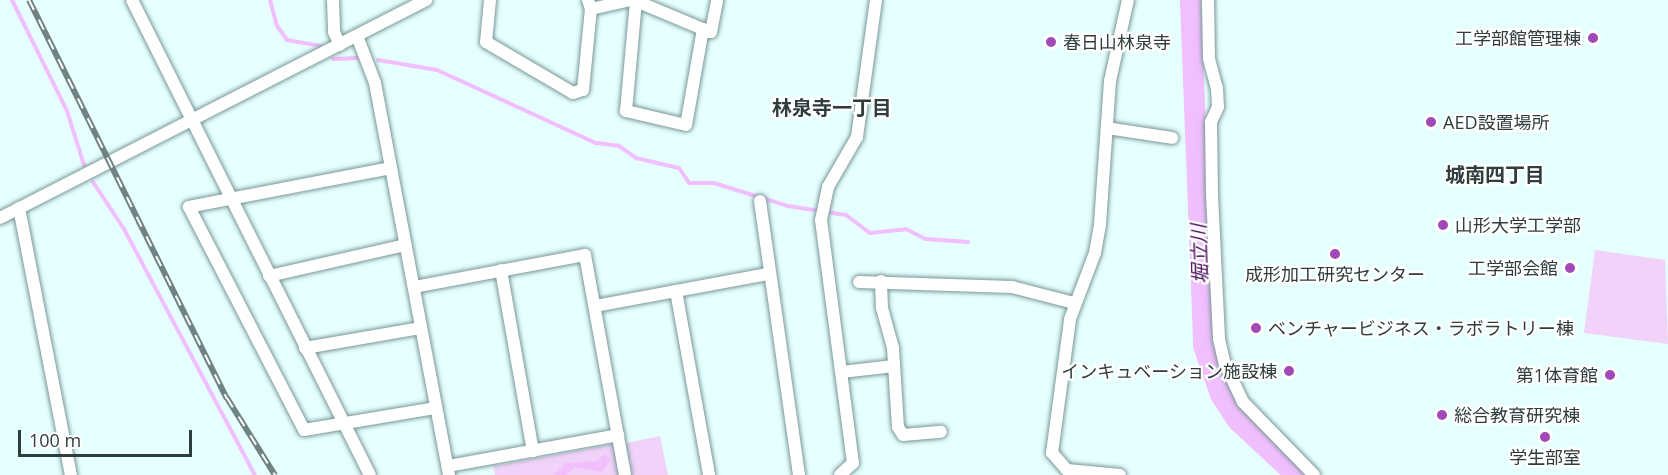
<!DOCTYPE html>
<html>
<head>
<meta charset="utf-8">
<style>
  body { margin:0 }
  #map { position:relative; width:1668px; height:475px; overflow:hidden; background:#e6ffff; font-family:"Open Sans","Noto Sans JP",sans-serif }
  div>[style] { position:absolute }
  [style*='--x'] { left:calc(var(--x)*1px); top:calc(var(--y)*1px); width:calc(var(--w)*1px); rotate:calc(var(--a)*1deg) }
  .green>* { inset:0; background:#f1d2f9 }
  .water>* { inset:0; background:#f1befe }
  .stream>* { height:4px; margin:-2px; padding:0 2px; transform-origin:2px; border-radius:2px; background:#f1befe }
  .river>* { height:21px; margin:-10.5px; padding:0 10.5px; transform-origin:10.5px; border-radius:10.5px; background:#f1befe }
  .roads { filter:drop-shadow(0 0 2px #7a9797) drop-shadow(0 0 2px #7a9797) }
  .minor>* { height:12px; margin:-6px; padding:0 6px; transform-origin:6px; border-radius:6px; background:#fff }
  .rail>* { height:6px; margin-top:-3px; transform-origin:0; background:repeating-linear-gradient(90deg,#fff 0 11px,#718282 0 22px); box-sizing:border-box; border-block:2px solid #718282 }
  .dots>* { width:16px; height:16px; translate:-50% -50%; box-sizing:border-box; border:3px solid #fff; border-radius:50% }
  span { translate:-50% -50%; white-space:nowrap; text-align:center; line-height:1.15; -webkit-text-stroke:4.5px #fff; paint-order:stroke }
  .poi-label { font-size:18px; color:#303d3d }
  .right { translate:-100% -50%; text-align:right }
  .left { translate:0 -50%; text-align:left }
  .neighbourhood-label { font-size:20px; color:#303d3d; font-weight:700 }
  .water-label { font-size:20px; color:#4f135e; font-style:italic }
  .scale { position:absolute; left:18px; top:430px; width:174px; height:27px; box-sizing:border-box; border:3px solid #303d3d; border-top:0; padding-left:8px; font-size:18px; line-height:21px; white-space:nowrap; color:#303d3d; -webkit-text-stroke:4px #fff; paint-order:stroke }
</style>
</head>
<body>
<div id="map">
  <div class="green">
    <div style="clip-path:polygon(1595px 250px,1665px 260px,1668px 344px,1584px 333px)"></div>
    <div style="clip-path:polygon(660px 436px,668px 475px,632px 475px,626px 443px)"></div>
    <div style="clip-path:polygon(614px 444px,621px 475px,495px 475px,493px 466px)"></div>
  </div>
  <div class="water">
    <div style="clip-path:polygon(604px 454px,611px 459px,602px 472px,575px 467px,565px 475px,554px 475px,566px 463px,598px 461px)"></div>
  </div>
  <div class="stream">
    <div style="--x:12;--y:0;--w:124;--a:63.6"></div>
    <div style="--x:67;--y:111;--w:57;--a:72.5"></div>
    <div style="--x:270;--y:0;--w:27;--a:75"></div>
    <div style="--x:277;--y:26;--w:17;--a:54"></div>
    <div style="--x:287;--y:40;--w:34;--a:10"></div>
    <div style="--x:333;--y:59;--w:26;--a:-2"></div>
    <div style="--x:378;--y:60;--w:60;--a:9.6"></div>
    <div style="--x:437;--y:70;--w:175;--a:24.7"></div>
    <div style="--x:596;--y:143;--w:23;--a:7"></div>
    <div style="--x:619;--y:146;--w:21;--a:35"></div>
    <div style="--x:636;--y:158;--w:44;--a:13.1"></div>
    <div style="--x:679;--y:168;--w:18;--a:56"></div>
    <div style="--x:689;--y:183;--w:25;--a:0"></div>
    <div style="--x:714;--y:183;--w:77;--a:17.3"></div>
    <div style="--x:788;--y:206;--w:59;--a:8.8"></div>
    <div style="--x:846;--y:215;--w:30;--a:37"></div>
    <div style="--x:870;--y:233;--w:36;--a:-6"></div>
    <div style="--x:906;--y:229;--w:22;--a:27"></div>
    <div style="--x:926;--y:239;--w:42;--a:4.1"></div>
    <div style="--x:93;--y:182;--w:56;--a:56.6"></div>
    <div style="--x:124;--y:229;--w:279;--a:62"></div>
  </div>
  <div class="river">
    <div style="--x:1190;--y:0;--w:345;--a:87.8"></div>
    <div style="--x:1203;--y:345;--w:52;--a:70.9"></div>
    <div style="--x:1220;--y:394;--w:31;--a:57"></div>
    <div style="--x:1237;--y:420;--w:81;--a:43"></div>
  </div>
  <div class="roads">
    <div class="minor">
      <div style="--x:132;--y:0;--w:531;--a:63.39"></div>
      <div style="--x:333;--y:0;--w:32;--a:88"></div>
      <div style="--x:334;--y:32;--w:14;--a:65"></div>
      <div style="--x:490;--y:0;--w:42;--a:95.4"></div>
      <div style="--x:486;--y:42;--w:101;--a:30.4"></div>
      <div style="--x:573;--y:93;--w:10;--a:-17"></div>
      <div style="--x:583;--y:90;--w:81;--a:-84.4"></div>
      <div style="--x:588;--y:0;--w:9;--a:72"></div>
      <div style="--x:591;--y:9;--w:41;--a:-12.7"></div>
      <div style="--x:633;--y:0;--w:3;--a:18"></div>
      <div style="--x:636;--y:1;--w:73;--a:22.7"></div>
      <div style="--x:703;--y:29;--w:97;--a:100"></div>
      <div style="--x:686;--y:125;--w:62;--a:-166.9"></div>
      <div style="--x:626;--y:111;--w:110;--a:-84.8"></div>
      <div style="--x:1208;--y:0;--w:59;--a:89"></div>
      <div style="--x:1209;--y:59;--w:30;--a:75"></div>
      <div style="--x:1217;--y:88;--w:19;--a:87"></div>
      <div style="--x:1218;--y:107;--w:17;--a:115"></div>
      <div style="--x:1211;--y:122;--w:73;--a:89.2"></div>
      <div style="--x:1212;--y:195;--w:144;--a:87.2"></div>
      <div style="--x:1219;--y:339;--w:26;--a:77"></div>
      <div style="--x:1225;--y:364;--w:42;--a:64.7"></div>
      <div style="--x:1243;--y:402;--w:102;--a:45.8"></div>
      <div style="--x:703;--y:32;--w:8;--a:0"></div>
      <div style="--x:711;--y:32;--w:33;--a:-79"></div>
      <div style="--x:357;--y:36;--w:50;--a:69"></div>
      <div style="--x:375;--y:83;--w:399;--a:79.3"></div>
      <div style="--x:1107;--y:128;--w:66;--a:8.7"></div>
      <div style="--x:391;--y:168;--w:206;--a:169.1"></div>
      <div style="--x:189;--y:207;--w:251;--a:62.7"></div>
      <div style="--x:304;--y:430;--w:134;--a:-9.5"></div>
      <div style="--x:760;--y:201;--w:277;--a:81.9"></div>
      <div style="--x:19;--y:208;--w:272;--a:79"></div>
      <div style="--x:0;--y:218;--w:479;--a:-27.1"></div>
      <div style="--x:501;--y:270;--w:184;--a:80"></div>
      <div style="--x:269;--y:276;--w:140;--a:-12.8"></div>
      <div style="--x:881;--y:281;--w:27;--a:88"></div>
      <div style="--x:882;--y:308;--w:41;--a:74.6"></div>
      <div style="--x:893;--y:348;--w:79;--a:86.4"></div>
      <div style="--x:898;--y:427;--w:9;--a:58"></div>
      <div style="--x:903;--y:435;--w:38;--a:-5"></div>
      <div style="--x:859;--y:282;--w:153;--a:1.9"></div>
      <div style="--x:1012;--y:287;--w:64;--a:14.5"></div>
      <div style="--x:414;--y:287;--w:174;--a:-10.6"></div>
      <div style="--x:585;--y:255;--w:224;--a:79.7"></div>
      <div style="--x:676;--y:291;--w:187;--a:79.8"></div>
      <div style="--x:595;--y:306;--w:175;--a:-10.5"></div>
      <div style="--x:305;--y:348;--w:118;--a:-9.8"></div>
      <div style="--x:842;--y:372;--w:52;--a:-6.6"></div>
      <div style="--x:448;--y:466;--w:173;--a:-10.3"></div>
      <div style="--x:840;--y:475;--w:18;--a:-43"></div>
      <div style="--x:853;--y:463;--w:245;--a:-97.5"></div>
      <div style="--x:821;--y:220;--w:34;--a:-78"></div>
      <div style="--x:828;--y:187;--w:58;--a:-59.9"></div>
      <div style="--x:857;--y:137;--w:138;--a:-82.1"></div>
      <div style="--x:1120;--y:475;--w:53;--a:-174.6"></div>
      <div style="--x:1067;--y:470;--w:23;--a:-131"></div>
      <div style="--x:1052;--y:453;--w:135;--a:-82.3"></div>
      <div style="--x:1070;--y:319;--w:71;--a:-69.3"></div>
      <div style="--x:1095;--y:253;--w:29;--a:-80"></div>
      <div style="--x:1100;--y:224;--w:143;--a:-86"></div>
      <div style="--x:1110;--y:81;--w:83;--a:-77.5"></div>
    </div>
  </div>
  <div class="rail">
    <div style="--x:29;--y:0;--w:445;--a:63.6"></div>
    <div style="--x:227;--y:398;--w:91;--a:58.1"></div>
  </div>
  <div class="dots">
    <div style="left:1593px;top:38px;background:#a14ab7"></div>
    <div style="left:1051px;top:42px;background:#a14ab7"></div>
    <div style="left:1431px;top:122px;background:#a14ab7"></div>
    <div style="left:1443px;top:225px;background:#a14ab7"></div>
    <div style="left:1335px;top:254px;background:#a14ab7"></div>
    <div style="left:1570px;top:268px;background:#a14ab7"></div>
    <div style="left:1256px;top:328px;background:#a14ab7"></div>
    <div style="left:1289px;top:371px;background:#a14ab7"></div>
    <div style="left:1610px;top:375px;background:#a14ab7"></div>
    <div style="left:1442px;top:415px;background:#a14ab7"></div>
    <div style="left:1545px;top:437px;background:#a14ab7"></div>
  </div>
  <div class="poi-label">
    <span class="right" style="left:1581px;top:38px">工学部館管理棟</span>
    <span class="left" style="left:1063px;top:42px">春日山林泉寺</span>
    <span class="left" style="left:1443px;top:122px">AED設置場所</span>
    <span class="left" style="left:1455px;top:225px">山形大学工学部</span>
    <span class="right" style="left:1558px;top:268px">工学部会館</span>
    <span style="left:1335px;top:274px">成形加工研究センター</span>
    <span class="left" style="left:1268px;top:328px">ベンチャービジネス・ラボラトリー棟</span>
    <span class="right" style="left:1277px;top:371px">インキュベーション施設棟</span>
    <span class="right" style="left:1598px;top:375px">第1体育館</span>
    <span class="left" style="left:1454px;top:415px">総合教育研究棟</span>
    <span style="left:1545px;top:457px">学生部室</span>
  </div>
  <div class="neighbourhood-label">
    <span style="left:832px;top:107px">林泉寺一丁目</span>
    <span style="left:1495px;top:174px">城南四丁目</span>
  </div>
  <div class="water-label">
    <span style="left:1199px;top:254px;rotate:-92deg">堀立川</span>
  </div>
  <div class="scale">100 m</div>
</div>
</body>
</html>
